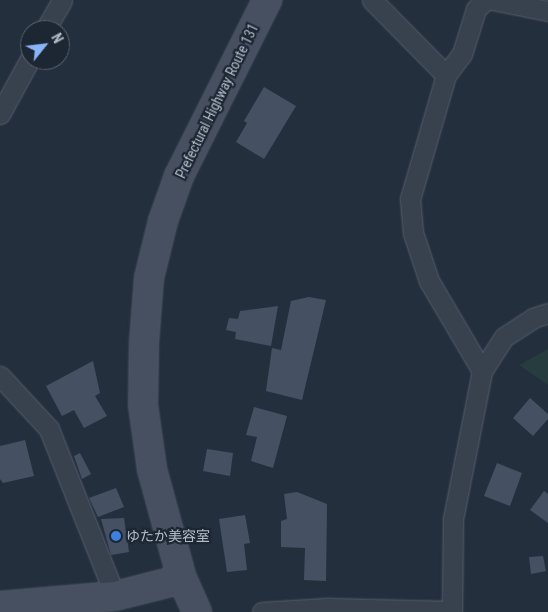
<!DOCTYPE html>
<html>
<head>
<meta charset="utf-8">
<style>
  body { margin:0 }
  #map { position:relative; width:548px; height:612px; overflow:hidden; background:#242f3e; font-family:"Roboto Condensed","Noto Sans JP",sans-serif }
  div>[style] { position:absolute }
  [style*='--x'] { left:calc(var(--x)*1px); top:calc(var(--y)*1px); width:calc(var(--w)*1px); rotate:calc(var(--a)*1deg) }
  .green>* { inset:0; background:#263c3f }
  .building>* { inset:0; background:#455162 }
  .roads { filter:drop-shadow(0 0 1px #565f6c) drop-shadow(0 0 1px #565f6c) }
  .street>* { height:19px; margin:-9.5px; padding:0 9.5px; transform-origin:9.5px; border-radius:9.5px; background:#38414e }
  .secondary>* { height:28px; margin:-14px; padding:0 14px; transform-origin:14px; border-radius:14px; background:#465061 }
  .dots>* { width:14px; height:14px; translate:-50% -50%; box-sizing:border-box; border:2px solid #1d2633; border-radius:50% }
  span { translate:-50% -50%; white-space:nowrap; text-align:center; line-height:1.15; -webkit-text-stroke:4.5px #1d2633; paint-order:stroke }
  .street-label { font-size:14px; color:#b4bcc9 }
  .poi-label { font-size:14px; color:#b4bcc9 }
  .left { translate:0 -50%; text-align:left }
  .north { position:absolute; left:20px; top:20px; width:50px; height:50px; box-sizing:border-box; background:#1d2633; border:1px solid #59626f; border-radius:50%; rotate:61deg; font-size:14px; font-weight:700; line-height:20px; text-align:center; color:#b4bcc9 }
  .north::after { content:''; display:block; margin:auto; width:18px; height:22px; background:#8ab4f8; clip-path:polygon(50% 0,100% 100%,50% 72%,0 100%) }
</style>
</head>
<body>
<div id="map">
  <div class="green">
    <div style="clip-path:polygon(548px 349px,548px 385px,519px 365px)"></div>
  </div>
  <div class="building">
    <div style="clip-path:polygon(264px 87px,296px 106px,264px 159px,236px 142px,247px 123px,244px 121px)"></div>
    <div style="clip-path:polygon(309px 297px,326px 300px,302px 400px,266px 391px,272px 348px,281px 350px,291px 301px)"></div>
    <div style="clip-path:polygon(278px 306px,271px 346px,235px 339px,236px 332px,226px 330px,229px 318px,238px 319px,240px 311px)"></div>
    <div style="clip-path:polygon(93px 361px,100px 393px,95px 396px,107px 416px,84px 428px,74px 410px,62px 416px,46px 386px)"></div>
    <div style="clip-path:polygon(530px 398px,548px 414px,548px 419px,533px 436px,513px 418px)"></div>
    <div style="clip-path:polygon(254px 407px,287px 416px,273px 468px,251px 461px,257px 437px,246px 435px)"></div>
    <div style="clip-path:polygon(25px 440px,34px 476px,3px 483px,0 479px,0 446px)"></div>
    <div style="clip-path:polygon(207px 449px,233px 453px,230px 476px,203px 471px)"></div>
    <div style="clip-path:polygon(80px 453px,91px 474px,82px 479px,74px 456px)"></div>
    <div style="clip-path:polygon(497px 463px,522px 473px,510px 506px,484px 496px)"></div>
    <div style="clip-path:polygon(116px 488px,124px 507px,98px 517px,89px 498px)"></div>
    <div style="clip-path:polygon(544px 491px,548px 494px,548px 523px,530px 510px)"></div>
    <div style="clip-path:polygon(297px 492px,327px 504px,326px 581px,304px 580px,305px 548px,281px 547px,281px 521px,287px 519px,284px 494px)"></div>
    <div style="clip-path:polygon(245px 515px,250px 543px,244px 544px,247px 570px,227px 572px,219px 519px)"></div>
    <div style="clip-path:polygon(124px 518px,129px 552px,111px 555px,101px 519px)"></div>
    <div style="clip-path:polygon(543px 556px,546px 571px,531px 574px,529px 557px)"></div>
  </div>
  <div class="roads">
    <div class="street">
      <div style="--x:372;--y:0;--w:105;--a:45.4"></div>
      <div style="--x:493;--y:0;--w:56;--a:11.3"></div>
      <div style="--x:45;--y:30;--w:34;--a:-60"></div>
      <div style="--x:0;--y:114;--w:63;--a:-61.4"></div>
      <div style="--x:482;--y:371;--w:104;--a:-120.5"></div>
      <div style="--x:429;--y:281;--w:51;--a:-108.4"></div>
      <div style="--x:413;--y:233;--w:34;--a:-95"></div>
      <div style="--x:410;--y:199;--w:129;--a:-73.8"></div>
      <div style="--x:446;--y:75;--w:26;--a:-53"></div>
      <div style="--x:462;--y:54;--w:47;--a:-72.7"></div>
      <div style="--x:476;--y:9;--w:13;--a:-42"></div>
      <div style="--x:0;--y:376;--w:72;--a:47.2"></div>
      <div style="--x:49;--y:429;--w:180;--a:68.4"></div>
      <div style="--x:262;--y:612;--w:65;--a:-3.5"></div>
      <div style="--x:327;--y:608;--w:125;--a:1.4"></div>
      <div style="--x:452;--y:612;--w:93;--a:-89.4"></div>
      <div style="--x:453;--y:519;--w:151;--a:-78.9"></div>
      <div style="--x:482;--y:371;--w:40;--a:-57.1"></div>
      <div style="--x:504;--y:337;--w:35;--a:-33"></div>
      <div style="--x:533;--y:318;--w:16;--a:-18"></div>
    </div>
    <div class="secondary">
      <div style="--x:0;--y:606;--w:115;--a:-5"></div>
      <div style="--x:115;--y:596;--w:69;--a:-14.2"></div>
      <div style="--x:197;--y:612;--w:36;--a:-114"></div>
      <div style="--x:182;--y:579;--w:114;--a:-105.3"></div>
      <div style="--x:152;--y:469;--w:65;--a:-98"></div>
      <div style="--x:143;--y:405;--w:62;--a:-89.1"></div>
      <div style="--x:144;--y:343;--w:65;--a:-85.6"></div>
      <div style="--x:149;--y:278;--w:59;--a:-76.2"></div>
      <div style="--x:163;--y:221;--w:48;--a:-70.4"></div>
      <div style="--x:179;--y:176;--w:197;--a:-63.4"></div>
    </div>
  </div>
  <div class="dots">
    <div style="left:116px;top:536px;background:#3f7fe0"></div>
  </div>
  <div class="street-label">
    <span style="left:217px;top:101px;rotate:-64deg">Prefectural Highway Route 131</span>
  </div>
  <div class="poi-label">
    <span class="left" style="left:126px;top:536px">ゆたか美容室</span>
  </div>
  <div class="north">N</div>
</div>
</body>
</html>
